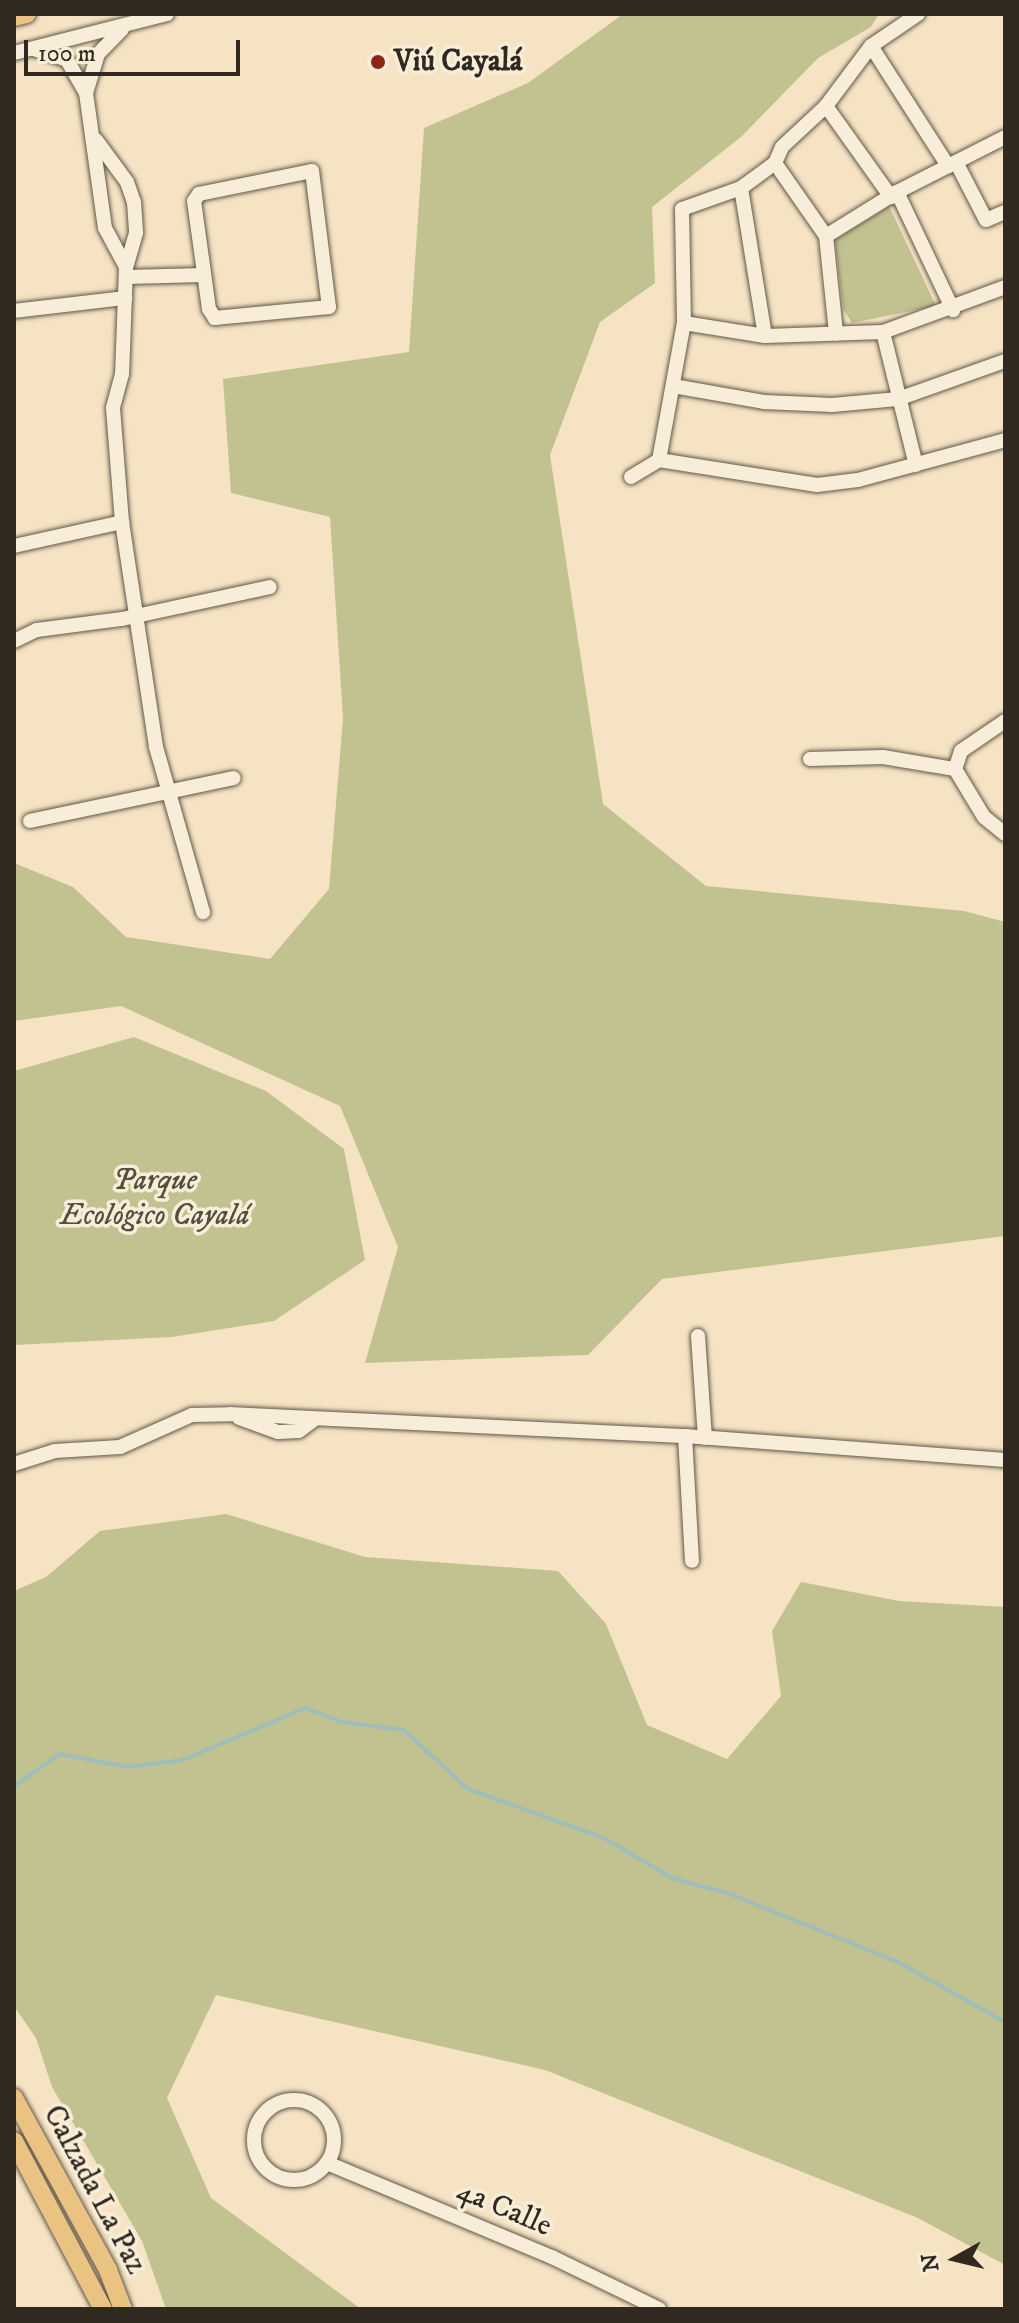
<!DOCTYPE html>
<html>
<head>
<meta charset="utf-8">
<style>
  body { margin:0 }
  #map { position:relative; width:1019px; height:2323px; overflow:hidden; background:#f5e3c3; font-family:"IM FELL DW Pica",serif }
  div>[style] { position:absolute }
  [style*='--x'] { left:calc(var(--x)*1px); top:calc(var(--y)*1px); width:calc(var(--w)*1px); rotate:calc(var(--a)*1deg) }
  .green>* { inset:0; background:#c1c290 }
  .stream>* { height:4px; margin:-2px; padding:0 2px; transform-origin:2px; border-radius:2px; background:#9ebdbb }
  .roads { filter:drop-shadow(0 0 2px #625749) drop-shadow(0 0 2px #625749) }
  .minor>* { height:14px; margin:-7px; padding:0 7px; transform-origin:7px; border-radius:7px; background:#f8edd8 }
  .minor>.ring { margin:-7px; padding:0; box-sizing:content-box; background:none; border:14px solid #f8edd8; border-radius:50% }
  .major>* { height:18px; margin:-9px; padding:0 9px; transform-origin:9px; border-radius:9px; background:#eac282 }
  .dots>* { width:22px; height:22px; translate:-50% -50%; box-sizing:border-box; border:4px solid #f8edd8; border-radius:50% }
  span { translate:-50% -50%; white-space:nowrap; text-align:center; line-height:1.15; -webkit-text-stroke:7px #f8edd8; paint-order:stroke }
  .poi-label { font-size:30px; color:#312820; font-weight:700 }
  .left { translate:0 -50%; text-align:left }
  .park-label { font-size:30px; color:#554e3c; font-style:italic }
  .street-label { font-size:30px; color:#312820 }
  .frame { position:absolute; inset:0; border:16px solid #312820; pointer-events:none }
  .north { position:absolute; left:915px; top:2219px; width:80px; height:80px; -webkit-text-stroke:6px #f8edd8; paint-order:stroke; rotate:262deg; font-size:22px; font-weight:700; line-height:32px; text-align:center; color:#312820 }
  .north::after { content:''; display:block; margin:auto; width:28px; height:36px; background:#312820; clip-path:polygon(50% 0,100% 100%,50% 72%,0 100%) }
  .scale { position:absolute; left:24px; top:40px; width:216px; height:36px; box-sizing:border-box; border:4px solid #312820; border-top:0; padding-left:10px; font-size:24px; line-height:28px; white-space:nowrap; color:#312820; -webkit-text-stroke:6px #f8edd8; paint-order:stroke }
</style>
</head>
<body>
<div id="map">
  <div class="green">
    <div style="clip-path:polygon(623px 14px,879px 14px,871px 27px,818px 58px,741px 137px,652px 207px,655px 283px,600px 322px,550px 455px,603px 804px,706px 886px,964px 911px,1005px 922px,1005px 1236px,662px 1279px,588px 1355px,365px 1363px,398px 1247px,340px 1106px,121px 1006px,14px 1021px,14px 863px,73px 887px,126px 937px,270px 959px,329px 889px,343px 718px,330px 517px,231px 493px,223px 379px,409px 352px,424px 128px,528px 83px)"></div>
    <div style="clip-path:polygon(889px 206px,936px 306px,852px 323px,843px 309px,835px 240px)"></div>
    <div style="clip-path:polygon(134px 1037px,266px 1091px,344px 1149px,365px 1260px,274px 1321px,172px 1337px,14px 1345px,14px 1071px)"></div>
    <div style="clip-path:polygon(226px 1514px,365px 1557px,558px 1571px,606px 1624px,647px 1725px,727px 1759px,781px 1696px,772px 1631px,801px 1582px,899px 1601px,1005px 1607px,1005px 2265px,918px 2218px,545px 2070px,216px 1995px,167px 2098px,211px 2198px,361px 2309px,166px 2309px,142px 2241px,52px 2087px,36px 2038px,14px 2006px,14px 1591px,46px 1577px,100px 1531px)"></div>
  </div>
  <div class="stream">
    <div style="--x:14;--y:1786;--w:56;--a:-34.8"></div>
    <div style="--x:60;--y:1754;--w:69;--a:10.8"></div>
    <div style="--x:128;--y:1767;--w:55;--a:-7.3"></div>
    <div style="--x:183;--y:1760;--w:133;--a:-23.1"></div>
    <div style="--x:305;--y:1708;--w:39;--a:21"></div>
    <div style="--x:341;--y:1722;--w:64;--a:7.2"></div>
    <div style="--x:404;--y:1730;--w:87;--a:42.7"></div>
    <div style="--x:468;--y:1789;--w:145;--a:19.8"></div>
    <div style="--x:604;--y:1838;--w:79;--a:30.5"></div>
    <div style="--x:672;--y:1878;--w:57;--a:15.3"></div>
    <div style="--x:727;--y:1893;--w:184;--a:22"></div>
    <div style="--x:898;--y:1962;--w:123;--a:29.3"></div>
  </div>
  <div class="roads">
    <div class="minor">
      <div style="--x:871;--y:46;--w:143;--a:57.3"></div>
      <div style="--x:34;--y:49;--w:35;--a:18"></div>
      <div style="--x:67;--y:60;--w:38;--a:60"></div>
      <div style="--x:86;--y:93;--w:136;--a:82"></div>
      <div style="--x:105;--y:228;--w:44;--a:61.7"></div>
      <div style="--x:14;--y:53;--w:158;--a:-14.3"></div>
      <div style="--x:86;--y:93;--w:41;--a:-72.9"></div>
      <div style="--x:98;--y:54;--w:35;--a:-46"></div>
      <div style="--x:826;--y:106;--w:112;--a:54.5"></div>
      <div style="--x:96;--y:140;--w:52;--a:53.6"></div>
      <div style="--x:127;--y:182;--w:21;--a:71"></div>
      <div style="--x:134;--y:202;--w:31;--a:86"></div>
      <div style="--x:136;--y:233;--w:35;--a:106"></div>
      <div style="--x:126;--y:267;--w:107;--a:92.1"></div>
      <div style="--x:122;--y:374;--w:35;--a:105"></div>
      <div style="--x:113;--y:408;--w:114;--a:85.5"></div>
      <div style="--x:122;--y:522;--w:228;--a:81.4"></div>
      <div style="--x:156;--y:747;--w:172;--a:74.1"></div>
      <div style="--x:956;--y:162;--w:65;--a:62.7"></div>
      <div style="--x:986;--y:220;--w:21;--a:-23"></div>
      <div style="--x:775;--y:163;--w:89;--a:55.1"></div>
      <div style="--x:826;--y:236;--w:98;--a:84.1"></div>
      <div style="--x:312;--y:171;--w:137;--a:82.9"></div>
      <div style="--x:329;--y:307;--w:115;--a:174.5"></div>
      <div style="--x:215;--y:318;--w:11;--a:-124"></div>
      <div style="--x:209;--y:309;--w:109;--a:-97.9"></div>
      <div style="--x:194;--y:201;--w:9;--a:-54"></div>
      <div style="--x:199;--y:194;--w:115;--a:-11.5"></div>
      <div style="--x:741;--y:188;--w:150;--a:80.8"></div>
      <div style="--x:897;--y:192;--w:131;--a:64.6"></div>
      <div style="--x:826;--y:236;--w:84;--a:-31.8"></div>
      <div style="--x:897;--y:192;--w:121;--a:-27"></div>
      <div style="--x:127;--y:277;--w:77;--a:-1.5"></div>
      <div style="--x:14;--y:311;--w:112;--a:-6.7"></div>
      <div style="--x:684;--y:323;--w:82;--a:9.1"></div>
      <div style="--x:765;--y:336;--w:118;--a:-1.9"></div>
      <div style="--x:883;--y:332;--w:130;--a:-20.2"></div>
      <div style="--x:883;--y:332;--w:137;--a:76.1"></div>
      <div style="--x:673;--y:386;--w:92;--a:10"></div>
      <div style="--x:764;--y:402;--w:68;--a:2.5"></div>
      <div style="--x:832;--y:405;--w:66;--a:-5.2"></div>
      <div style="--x:898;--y:399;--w:114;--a:-19.6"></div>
      <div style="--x:659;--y:460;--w:139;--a:-79.7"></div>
      <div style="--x:684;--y:323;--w:114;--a:-91"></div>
      <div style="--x:682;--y:209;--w:63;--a:-19.6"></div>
      <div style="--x:741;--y:188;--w:42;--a:-36.3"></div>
      <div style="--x:775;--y:163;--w:17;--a:-66"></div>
      <div style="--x:782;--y:147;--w:60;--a:-43"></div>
      <div style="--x:826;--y:106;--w:75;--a:-53.1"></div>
      <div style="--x:871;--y:46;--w:57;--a:-34.2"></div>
      <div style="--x:631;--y:477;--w:33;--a:-31"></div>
      <div style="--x:659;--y:460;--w:160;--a:9"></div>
      <div style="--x:817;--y:485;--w:41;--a:-7"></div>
      <div style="--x:858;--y:480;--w:152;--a:-15.2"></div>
      <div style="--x:14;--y:546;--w:111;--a:-12.5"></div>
      <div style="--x:14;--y:641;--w:25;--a:-26"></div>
      <div style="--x:37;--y:630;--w:86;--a:-7.4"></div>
      <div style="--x:122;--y:619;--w:151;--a:-12.2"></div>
      <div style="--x:1005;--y:721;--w:53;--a:145.7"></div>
      <div style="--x:961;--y:751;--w:19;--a:108"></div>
      <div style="--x:955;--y:769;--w:56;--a:58.9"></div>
      <div style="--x:984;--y:817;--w:27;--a:39"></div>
      <div style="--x:810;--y:759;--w:73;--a:-1.6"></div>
      <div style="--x:883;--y:757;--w:73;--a:9.5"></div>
      <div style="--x:30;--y:821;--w:208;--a:-11.9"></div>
      <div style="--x:698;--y:1336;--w:102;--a:86.1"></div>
      <div style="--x:239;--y:1418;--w:41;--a:19.7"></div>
      <div style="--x:278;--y:1432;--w:21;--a:-3"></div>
      <div style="--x:299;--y:1431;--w:20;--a:-37"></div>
      <div style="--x:685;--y:1436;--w:125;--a:86.8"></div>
      <div style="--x:14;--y:1464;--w:43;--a:-17.6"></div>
      <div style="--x:55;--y:1451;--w:65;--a:-3.5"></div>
      <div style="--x:120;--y:1447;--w:79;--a:-24"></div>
      <div style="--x:192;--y:1415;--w:39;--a:-1"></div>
      <div style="--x:231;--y:1414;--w:455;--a:2.8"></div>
      <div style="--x:685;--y:1436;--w:321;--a:4.3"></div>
      <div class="ring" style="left:254px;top:2100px;width:66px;height:66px"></div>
      <div style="--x:327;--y:2163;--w:244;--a:22.7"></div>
      <div style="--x:552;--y:2257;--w:119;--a:25.9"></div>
    </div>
    <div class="major">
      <div style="--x:14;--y:17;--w:13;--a:-13"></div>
      <div style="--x:14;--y:2098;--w:196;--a:61.3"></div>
      <div style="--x:108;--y:2270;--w:42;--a:69"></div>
      <div style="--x:14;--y:2141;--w:190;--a:62.1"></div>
    </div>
  </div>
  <div class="dots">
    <div style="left:378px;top:62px;background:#8f2418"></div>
  </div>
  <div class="poi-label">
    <span class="left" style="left:394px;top:62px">Viú Cayalá</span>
  </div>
  <div class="park-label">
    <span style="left:155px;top:1198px">Parque<br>Ecológico Cayalá</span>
  </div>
  <div class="street-label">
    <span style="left:94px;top:2190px;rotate:62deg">Calzada La Paz</span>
    <span style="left:504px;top:2209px;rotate:23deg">4a Calle</span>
  </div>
  <div class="frame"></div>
  <div class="north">N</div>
  <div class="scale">100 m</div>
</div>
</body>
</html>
